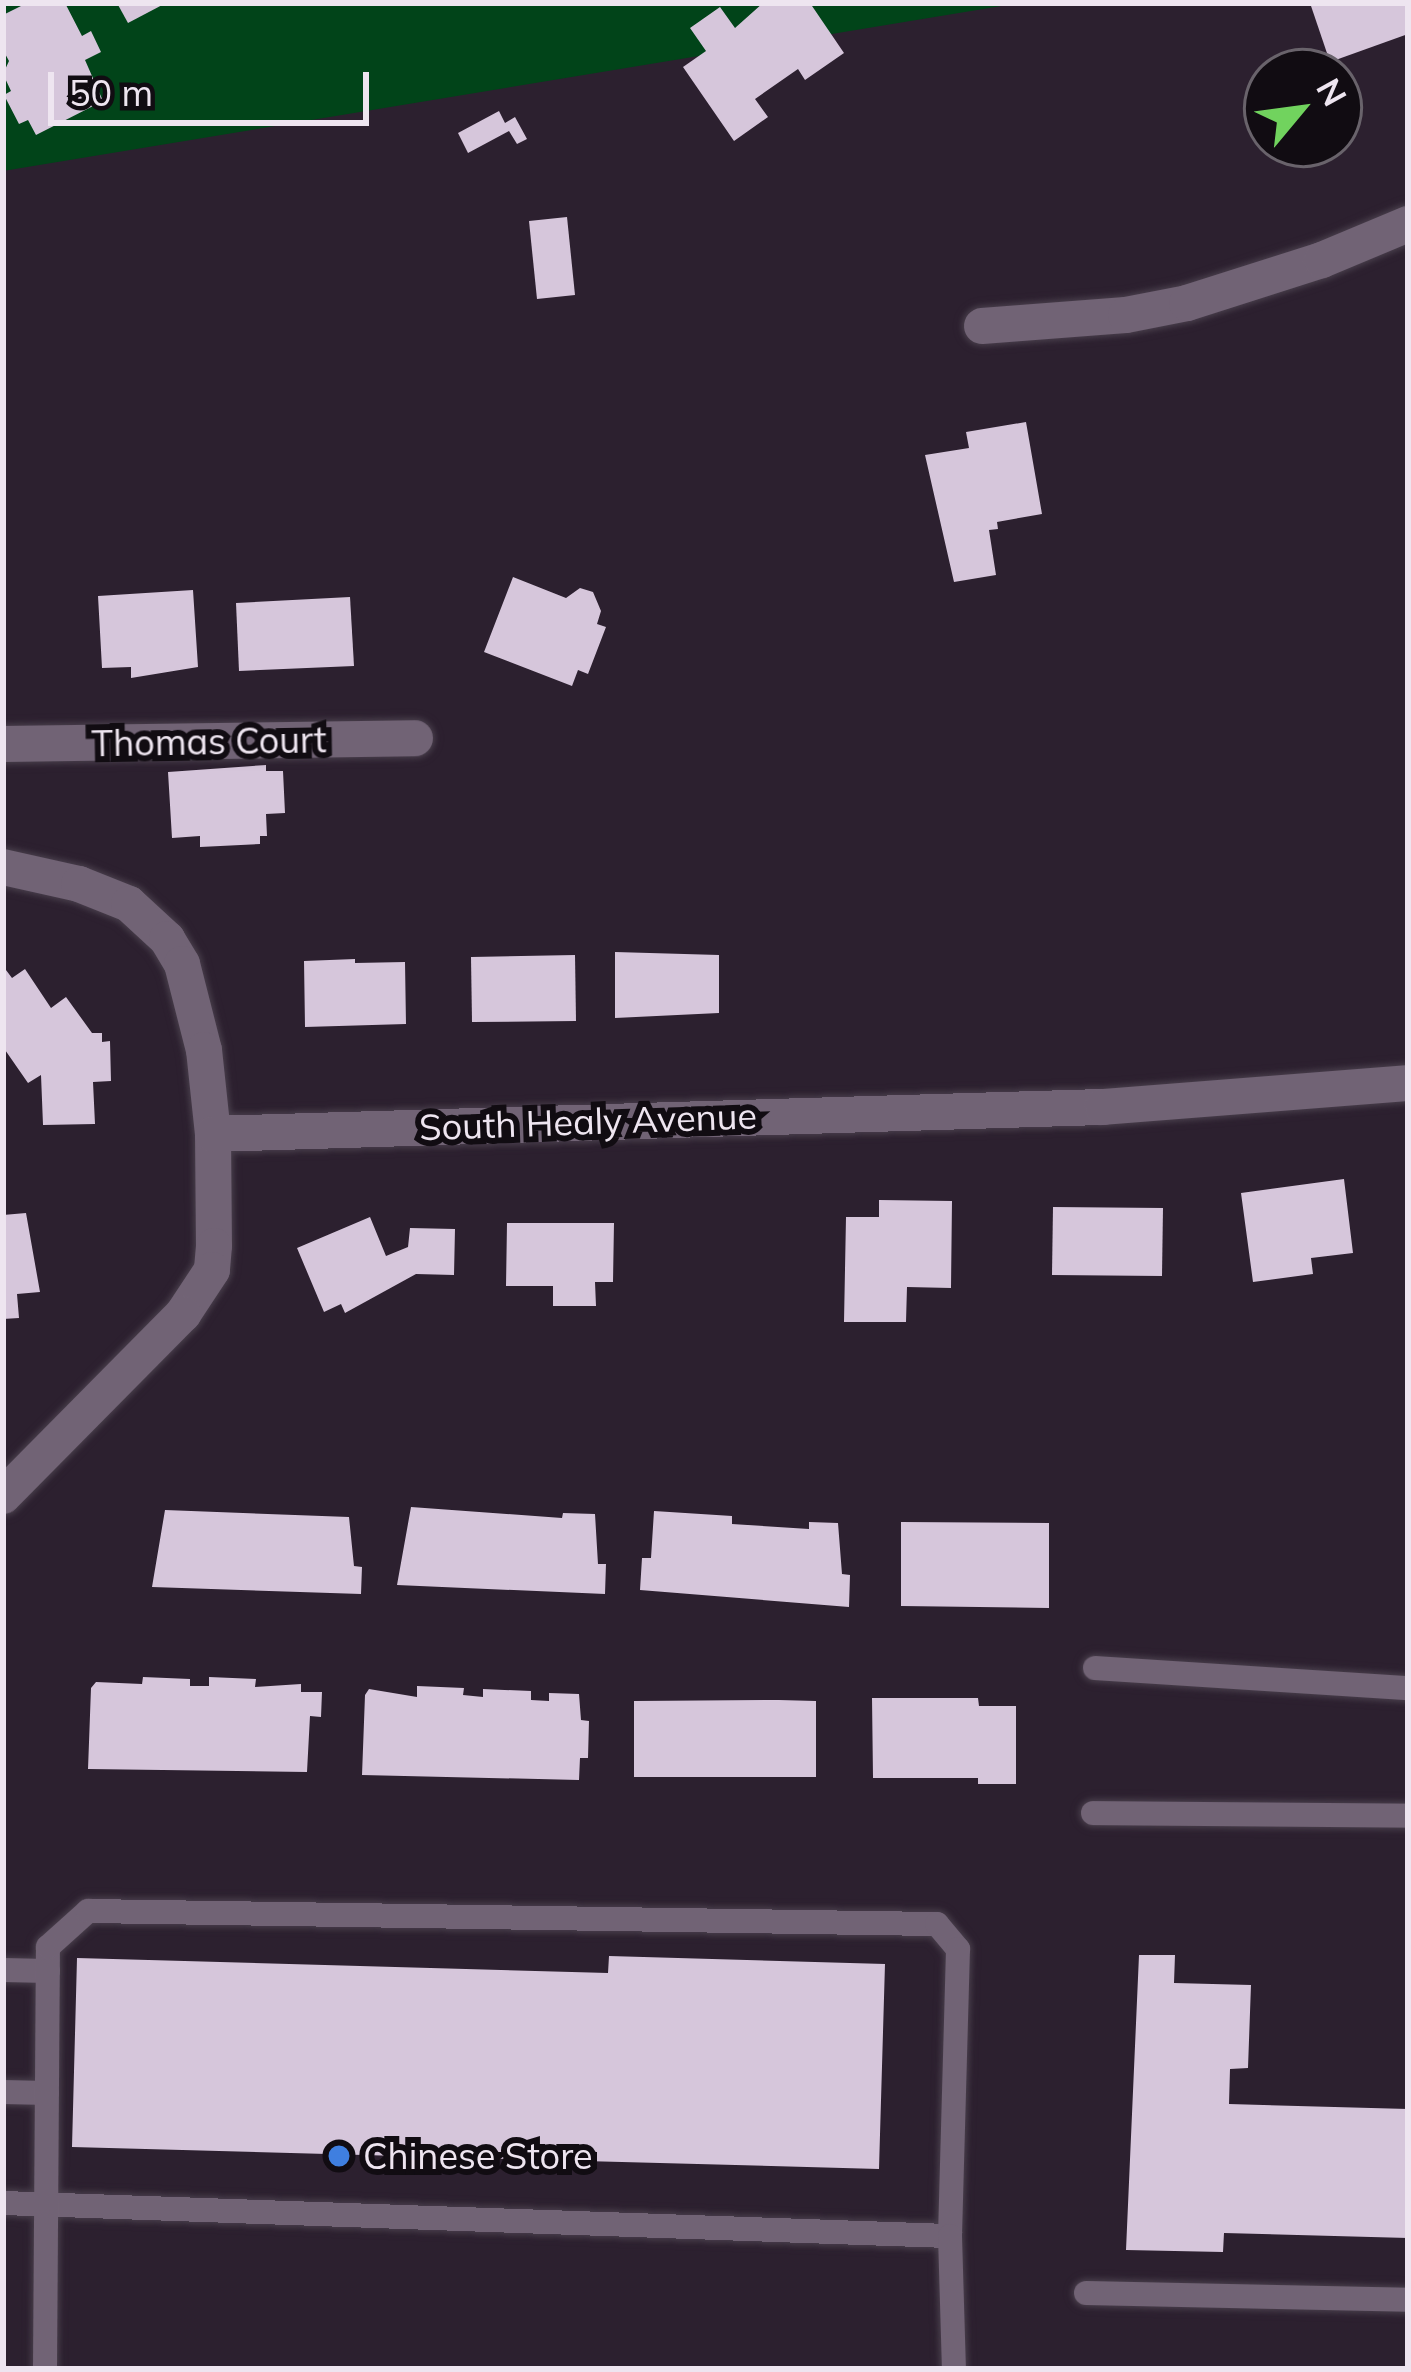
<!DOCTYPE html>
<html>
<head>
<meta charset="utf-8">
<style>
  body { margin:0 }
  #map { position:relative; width:1411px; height:2372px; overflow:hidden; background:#2c202f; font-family:Mulish,sans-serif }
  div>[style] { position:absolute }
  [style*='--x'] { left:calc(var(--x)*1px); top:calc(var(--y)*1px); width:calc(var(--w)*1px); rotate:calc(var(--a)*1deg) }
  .green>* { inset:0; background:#014419 }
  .building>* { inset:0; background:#d6c6db }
  .roads { filter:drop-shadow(0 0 3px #483e4b) drop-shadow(0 0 3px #483e4b) }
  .service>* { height:24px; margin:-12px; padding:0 12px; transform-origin:12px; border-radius:12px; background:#716375 }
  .minor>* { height:36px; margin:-18px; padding:0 18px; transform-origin:18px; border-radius:18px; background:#716375 }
  .dots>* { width:33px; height:33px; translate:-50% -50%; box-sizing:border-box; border:6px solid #110c12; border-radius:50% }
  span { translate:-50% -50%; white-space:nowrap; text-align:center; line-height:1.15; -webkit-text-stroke:12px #110c12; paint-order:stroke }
  .street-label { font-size:36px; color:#eee5f0 }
  .poi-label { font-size:36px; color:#eee5f0 }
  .left { translate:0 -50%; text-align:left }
  .frame { position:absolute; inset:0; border:6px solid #eee5f0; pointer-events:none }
  .north { position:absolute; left:1243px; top:48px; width:120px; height:120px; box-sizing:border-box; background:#110c12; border:3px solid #69636b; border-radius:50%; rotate:61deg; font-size:33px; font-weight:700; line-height:48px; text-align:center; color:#eee5f0 }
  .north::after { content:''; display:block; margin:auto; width:42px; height:54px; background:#71d35e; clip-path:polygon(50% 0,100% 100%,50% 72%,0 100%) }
  .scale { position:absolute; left:48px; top:72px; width:321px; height:54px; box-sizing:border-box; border:6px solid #eee5f0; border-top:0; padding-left:15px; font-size:36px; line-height:42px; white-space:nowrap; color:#eee5f0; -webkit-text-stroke:9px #110c12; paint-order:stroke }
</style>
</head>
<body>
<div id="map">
  <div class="green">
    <div style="clip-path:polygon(3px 3px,1020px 3px,3px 171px)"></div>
  </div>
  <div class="building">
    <div style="clip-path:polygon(27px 3px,65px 3px,82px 36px,91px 31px,101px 52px,85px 60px,103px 101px,36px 135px,28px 120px,19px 124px,4px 95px,11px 91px,3px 74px,9px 61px,3px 50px,3px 15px)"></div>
    <div style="clip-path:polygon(117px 3px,166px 3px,128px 23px)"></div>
    <div style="clip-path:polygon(763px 3px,810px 3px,844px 53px,805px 80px,798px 69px,755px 99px,768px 117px,734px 141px,683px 67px,706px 51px,690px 28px,720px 7px,735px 28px)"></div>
    <div style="clip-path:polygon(1310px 3px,1408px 3px,1408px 34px,1330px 62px)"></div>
    <div style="clip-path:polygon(499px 111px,505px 123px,515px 117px,527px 139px,517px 144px,509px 131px,468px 153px,458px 133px)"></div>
    <div style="clip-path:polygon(567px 217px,575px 295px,537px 299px,529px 221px)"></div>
    <div style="clip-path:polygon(1026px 422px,1042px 514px,997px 522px,998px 529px,989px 530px,996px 575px,954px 582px,925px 455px,969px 448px,966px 432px)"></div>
    <div style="clip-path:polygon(513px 577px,566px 598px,580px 588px,593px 592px,601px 611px,597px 624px,606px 627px,588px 674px,578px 670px,572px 686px,484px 652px)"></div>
    <div style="clip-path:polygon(193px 590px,198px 667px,131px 678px,131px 667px,102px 668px,98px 596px)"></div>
    <div style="clip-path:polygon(350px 597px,354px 666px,239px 671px,236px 603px)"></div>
    <div style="clip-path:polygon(266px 765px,266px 771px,283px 771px,285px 813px,266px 814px,267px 836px,260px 836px,260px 844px,200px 847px,200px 836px,172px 838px,168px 772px)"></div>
    <div style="clip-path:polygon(615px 952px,719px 955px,719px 1013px,615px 1018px)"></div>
    <div style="clip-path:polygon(575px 955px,576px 1021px,472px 1022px,471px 957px)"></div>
    <div style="clip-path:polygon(355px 959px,355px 963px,405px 962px,406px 1024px,305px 1027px,304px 961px)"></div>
    <div style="clip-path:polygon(3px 966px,12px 978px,25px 969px,51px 1008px,66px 997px,92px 1033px,102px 1033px,102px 1042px,110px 1041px,111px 1081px,93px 1082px,95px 1124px,43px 1125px,41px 1075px,28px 1083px,3px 1047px)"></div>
    <div style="clip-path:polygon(1344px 1179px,1353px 1253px,1311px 1258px,1313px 1274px,1253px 1282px,1241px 1193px)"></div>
    <div style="clip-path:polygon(879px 1200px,952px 1201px,951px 1288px,907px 1287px,906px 1322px,844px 1322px,846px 1217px,879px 1217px)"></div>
    <div style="clip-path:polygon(1053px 1207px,1163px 1208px,1162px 1276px,1052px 1275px)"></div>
    <div style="clip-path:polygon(26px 1213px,40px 1292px,17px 1294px,19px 1318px,3px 1319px,3px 1215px)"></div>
    <div style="clip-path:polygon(370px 1217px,386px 1256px,408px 1247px,410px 1228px,455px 1229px,454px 1275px,416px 1274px,345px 1313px,341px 1304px,324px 1312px,297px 1248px)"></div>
    <div style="clip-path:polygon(507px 1223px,614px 1223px,613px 1282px,595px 1282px,596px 1306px,553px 1306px,553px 1286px,506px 1286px)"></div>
    <div style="clip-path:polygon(411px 1507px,562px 1518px,563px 1513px,595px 1514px,598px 1564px,606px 1564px,605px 1594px,397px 1585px)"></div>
    <div style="clip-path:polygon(165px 1510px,349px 1517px,354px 1566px,362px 1567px,361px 1594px,152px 1587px)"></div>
    <div style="clip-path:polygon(654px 1511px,732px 1516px,732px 1524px,809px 1529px,809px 1522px,838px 1523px,842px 1574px,850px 1575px,849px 1607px,640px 1590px,642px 1558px,651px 1558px)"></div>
    <div style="clip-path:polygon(901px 1522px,1049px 1523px,1049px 1608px,901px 1606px)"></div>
    <div style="clip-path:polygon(143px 1677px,190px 1679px,190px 1686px,209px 1686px,209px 1677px,256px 1679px,255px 1687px,301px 1684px,301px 1692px,322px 1692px,321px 1717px,310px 1716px,307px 1772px,88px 1769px,91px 1688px,96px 1682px,142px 1684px)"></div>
    <div style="clip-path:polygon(417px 1686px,464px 1688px,463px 1695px,483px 1697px,483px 1689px,531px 1691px,531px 1700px,549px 1701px,549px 1693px,579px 1694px,581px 1720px,589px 1721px,588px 1758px,580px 1758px,579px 1780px,362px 1775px,365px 1695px,369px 1689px,417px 1697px)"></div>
    <div style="clip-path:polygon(872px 1698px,978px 1698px,979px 1706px,1016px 1706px,1016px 1784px,978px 1784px,978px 1778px,873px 1778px)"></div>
    <div style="clip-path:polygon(779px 1700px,816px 1701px,816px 1777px,634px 1777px,634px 1701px)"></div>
    <div style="clip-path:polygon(1139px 1955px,1175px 1955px,1174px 1983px,1251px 1985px,1248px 2068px,1230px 2069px,1229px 2104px,1408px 2109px,1408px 2238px,1224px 2233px,1223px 2252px,1126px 2250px)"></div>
    <div style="clip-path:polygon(609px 1956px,885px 1964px,879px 2169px,72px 2147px,77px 1958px,608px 1973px)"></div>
  </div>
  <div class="roads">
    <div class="service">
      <div style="--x:1095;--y:1668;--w:314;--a:3.7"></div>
      <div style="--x:1093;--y:1813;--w:315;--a:0.5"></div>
      <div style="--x:3;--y:1970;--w:45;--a:1.3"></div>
      <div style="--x:3;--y:2092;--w:44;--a:1.3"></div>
      <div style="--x:3;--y:2203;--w:948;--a:2"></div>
      <div style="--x:1086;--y:2293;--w:322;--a:1.2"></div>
      <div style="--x:45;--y:2369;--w:422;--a:-89.6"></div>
      <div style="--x:48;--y:1947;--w:54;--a:-42"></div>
      <div style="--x:88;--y:1911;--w:849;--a:0.88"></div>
      <div style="--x:937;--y:1924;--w:33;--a:50"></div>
      <div style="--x:958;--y:1949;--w:287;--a:91.6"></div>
      <div style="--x:950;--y:2236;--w:133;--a:88.3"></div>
    </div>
    <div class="minor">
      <div style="--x:982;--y:326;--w:144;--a:-4.4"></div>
      <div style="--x:1126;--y:315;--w:62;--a:-11.1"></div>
      <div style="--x:1187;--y:303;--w:142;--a:-17.7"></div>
      <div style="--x:1322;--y:260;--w:93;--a:-22.7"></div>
      <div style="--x:3;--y:744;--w:412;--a:-0.8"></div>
      <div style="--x:3;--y:867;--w:78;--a:12.6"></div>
      <div style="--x:79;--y:884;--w:54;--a:21.8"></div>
      <div style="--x:129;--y:904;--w:52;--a:42.6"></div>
      <div style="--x:167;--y:939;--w:29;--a:59"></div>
      <div style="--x:182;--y:964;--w:89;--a:75.7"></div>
      <div style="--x:204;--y:1050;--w:84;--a:83.9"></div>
      <div style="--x:213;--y:1134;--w:112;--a:89.5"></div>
      <div style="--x:214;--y:1246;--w:24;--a:95"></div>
      <div style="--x:212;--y:1270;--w:53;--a:123.4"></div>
      <div style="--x:183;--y:1314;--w:256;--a:134.7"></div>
      <div style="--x:213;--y:1134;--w:890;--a:-1.74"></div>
      <div style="--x:1103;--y:1107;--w:306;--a:-4.5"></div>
    </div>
  </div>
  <div class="dots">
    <div style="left:339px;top:2156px;background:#3f7fe0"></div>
  </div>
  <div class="street-label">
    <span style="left:209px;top:741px;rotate:-1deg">Thomas Court</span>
    <span style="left:588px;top:1121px;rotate:-2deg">South Healy Avenue</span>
  </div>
  <div class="poi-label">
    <span class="left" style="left:363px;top:2156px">Chinese Store</span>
  </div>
  <div class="frame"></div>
  <div class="north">N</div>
  <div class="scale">50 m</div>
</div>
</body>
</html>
